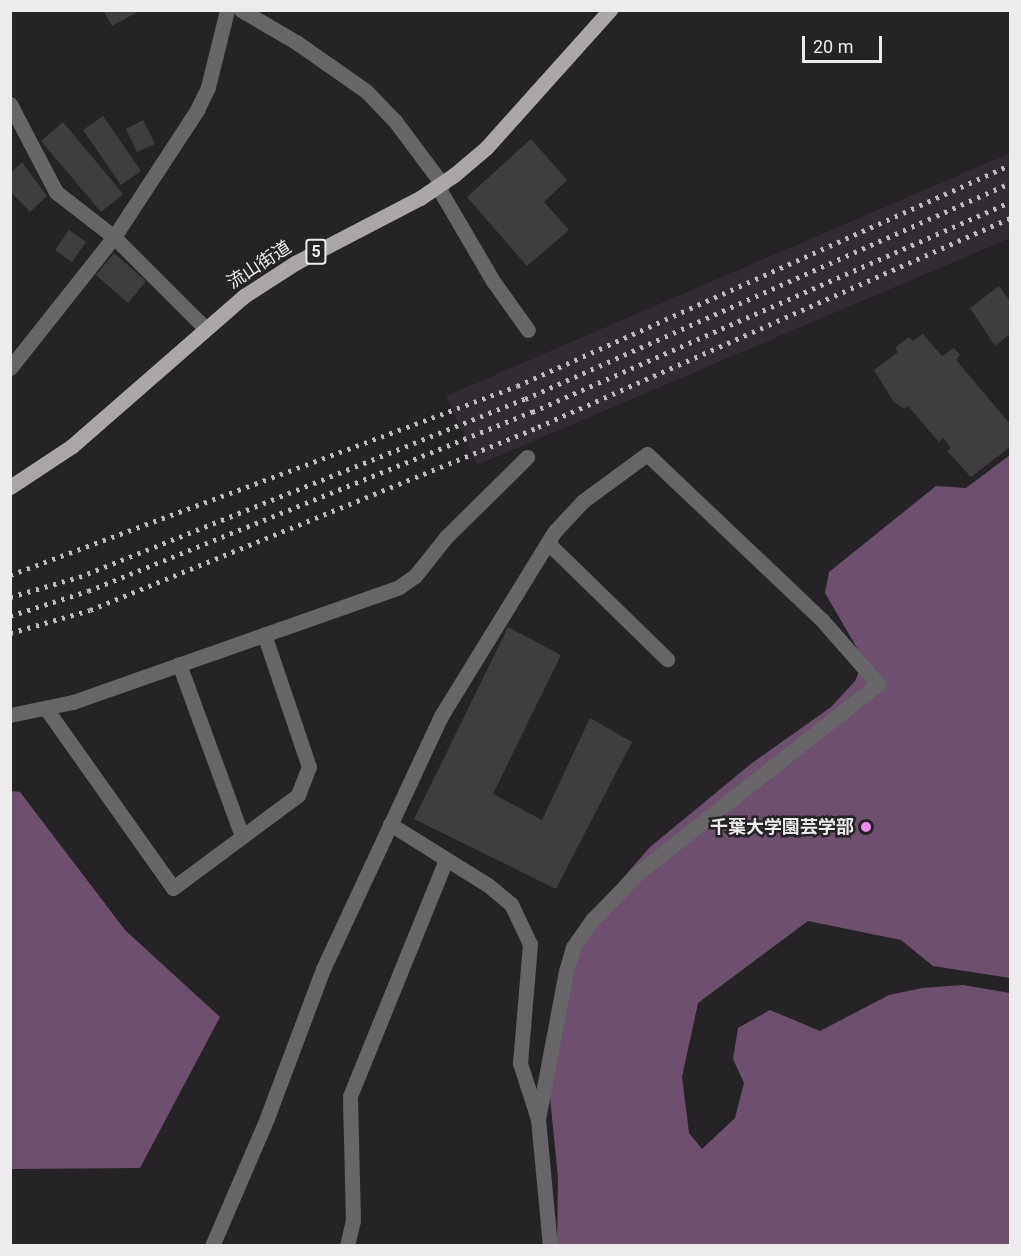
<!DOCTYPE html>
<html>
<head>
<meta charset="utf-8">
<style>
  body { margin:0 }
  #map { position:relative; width:1021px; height:1256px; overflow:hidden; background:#262326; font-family:Roboto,"Noto Sans JP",sans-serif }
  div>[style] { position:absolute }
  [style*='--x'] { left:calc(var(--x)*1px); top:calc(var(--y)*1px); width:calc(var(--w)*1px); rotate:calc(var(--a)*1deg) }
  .built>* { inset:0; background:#322b33 }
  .forest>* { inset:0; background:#6c506d }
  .building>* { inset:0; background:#3f3c40 }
  .minor>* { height:15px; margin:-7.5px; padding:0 7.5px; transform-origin:7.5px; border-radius:7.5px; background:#676567 }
  .major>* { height:15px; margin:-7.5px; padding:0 7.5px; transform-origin:7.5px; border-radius:7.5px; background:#aaa6aa }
  .rail>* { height:4.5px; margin-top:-2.25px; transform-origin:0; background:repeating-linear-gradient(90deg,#bebcbe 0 3px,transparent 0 9px) }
  .dots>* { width:16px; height:16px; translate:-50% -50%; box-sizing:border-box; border:3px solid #262326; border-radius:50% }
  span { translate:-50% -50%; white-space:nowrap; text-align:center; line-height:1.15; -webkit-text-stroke:5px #262326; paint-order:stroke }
  .shield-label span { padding:2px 4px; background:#262326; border:2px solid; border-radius:4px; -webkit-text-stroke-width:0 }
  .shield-label { font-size:16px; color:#edebed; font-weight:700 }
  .street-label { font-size:18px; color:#edebed }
  .poi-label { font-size:18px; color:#edebed; font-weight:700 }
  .right { translate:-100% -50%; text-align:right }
  .frame { position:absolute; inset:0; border:12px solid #edebed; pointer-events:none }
  .scale { position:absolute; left:802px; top:36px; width:80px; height:27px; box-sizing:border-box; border:3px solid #edebed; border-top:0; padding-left:8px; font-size:18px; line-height:21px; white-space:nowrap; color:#edebed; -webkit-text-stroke:4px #262326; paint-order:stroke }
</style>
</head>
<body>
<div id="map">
  <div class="built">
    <div style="clip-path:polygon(1010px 153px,1010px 238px,477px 465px,446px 396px)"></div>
  </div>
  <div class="forest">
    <div style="clip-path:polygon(1010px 455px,1010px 978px,933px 966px,901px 940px,808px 921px,698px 1003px,682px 1077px,689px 1133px,702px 1149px,735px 1118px,744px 1083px,733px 1059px,738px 1028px,770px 1010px,820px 1031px,889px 995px,922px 988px,963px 985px,1010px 993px,1010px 1245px,557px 1245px,558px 1178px,548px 1077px,583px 924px,650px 847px,752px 763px,831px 707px,855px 681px,864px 660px,825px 593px,829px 572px,936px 486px,966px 488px)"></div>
    <div style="clip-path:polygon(11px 791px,20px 792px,125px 930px,220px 1017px,140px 1168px,11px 1169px)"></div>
  </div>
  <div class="building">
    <div style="clip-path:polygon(103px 10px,141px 10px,112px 26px)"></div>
    <div style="clip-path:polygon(103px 116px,141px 171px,121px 185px,83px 130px)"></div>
    <div style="clip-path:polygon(143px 120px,155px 144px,137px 152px,126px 129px)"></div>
    <div style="clip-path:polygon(63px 122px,123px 194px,101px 212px,41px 141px)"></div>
    <div style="clip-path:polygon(531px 139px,567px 180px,544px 202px,569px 230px,527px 266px,467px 197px)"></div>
    <div style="clip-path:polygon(22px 162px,47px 196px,30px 212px,10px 191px,10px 173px)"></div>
    <div style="clip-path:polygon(69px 230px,86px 242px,72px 262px,55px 250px)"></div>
    <div style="clip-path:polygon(114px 253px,146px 281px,128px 303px,96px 275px)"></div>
    <div style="clip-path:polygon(999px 286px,1010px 301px,1010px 334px,995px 346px,970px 308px)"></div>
    <div style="clip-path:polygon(923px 334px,942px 356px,954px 348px,960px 355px,956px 360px,1010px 424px,1010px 447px,971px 477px,947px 451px,951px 448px,943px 438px,939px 442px,908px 406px,904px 409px,893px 401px,874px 370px,898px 352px,895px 348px,909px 337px,913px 341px)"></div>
    <div style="clip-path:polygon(508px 627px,561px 655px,493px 794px,542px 820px,590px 718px,632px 742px,556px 889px,414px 819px)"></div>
  </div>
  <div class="minor">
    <div style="--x:241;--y:10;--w:64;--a:30.2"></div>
    <div style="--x:296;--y:42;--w:85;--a:35"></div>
    <div style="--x:366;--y:91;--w:42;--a:46"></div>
    <div style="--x:395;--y:121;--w:79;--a:53.3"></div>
    <div style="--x:10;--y:104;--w:99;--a:62.4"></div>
    <div style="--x:56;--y:192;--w:73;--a:37.8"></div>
    <div style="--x:114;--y:237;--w:130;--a:45"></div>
    <div style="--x:438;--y:187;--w:109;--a:59.7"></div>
    <div style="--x:493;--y:281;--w:60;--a:54.5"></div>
    <div style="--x:10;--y:368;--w:167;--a:-51.6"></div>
    <div style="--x:114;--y:237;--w:152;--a:-56.8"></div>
    <div style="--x:197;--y:110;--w:25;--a:-64"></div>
    <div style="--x:208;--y:87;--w:79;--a:-76.1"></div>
    <div style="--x:549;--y:544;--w:165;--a:44.3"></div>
    <div style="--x:179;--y:664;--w:183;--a:69.9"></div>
    <div style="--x:47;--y:710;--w:218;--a:54.7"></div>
    <div style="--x:173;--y:888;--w:156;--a:-36.6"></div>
    <div style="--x:298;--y:795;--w:30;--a:-69"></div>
    <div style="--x:309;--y:767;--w:140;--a:-108.7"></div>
    <div style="--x:10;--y:715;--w:64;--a:-11.7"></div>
    <div style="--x:73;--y:702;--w:346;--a:-19.4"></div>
    <div style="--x:399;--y:587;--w:19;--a:-35"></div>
    <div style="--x:415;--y:576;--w:50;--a:-51.5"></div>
    <div style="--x:446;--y:537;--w:114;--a:-44.6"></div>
    <div style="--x:390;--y:824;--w:115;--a:31.9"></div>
    <div style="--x:488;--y:885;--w:30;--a:40"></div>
    <div style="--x:511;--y:904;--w:44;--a:64.6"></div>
    <div style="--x:530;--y:944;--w:119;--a:94.8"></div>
    <div style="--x:520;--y:1063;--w:59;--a:72.2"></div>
    <div style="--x:538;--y:1119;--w:128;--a:84.6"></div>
    <div style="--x:212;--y:1246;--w:139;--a:-66.7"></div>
    <div style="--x:267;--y:1118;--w:159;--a:-69.4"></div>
    <div style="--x:323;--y:969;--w:279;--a:-65"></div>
    <div style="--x:441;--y:716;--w:217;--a:-58.4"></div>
    <div style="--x:555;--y:531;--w:41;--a:-47"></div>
    <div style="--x:583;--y:501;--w:79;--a:-36.3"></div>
    <div style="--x:647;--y:454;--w:241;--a:43.5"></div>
    <div style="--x:822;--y:620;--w:85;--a:48.8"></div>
    <div style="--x:878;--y:684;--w:303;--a:141.8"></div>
    <div style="--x:640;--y:871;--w:69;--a:134.4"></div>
    <div style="--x:592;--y:920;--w:33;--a:125"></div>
    <div style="--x:573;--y:947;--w:25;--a:106"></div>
    <div style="--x:566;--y:971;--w:151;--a:100.7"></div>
    <div style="--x:347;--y:1246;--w:26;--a:-77"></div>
    <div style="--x:353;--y:1221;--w:125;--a:-91.4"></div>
    <div style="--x:350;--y:1096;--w:255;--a:-67.9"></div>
  </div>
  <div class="major">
    <div style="--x:10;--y:487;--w:74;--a:-33.5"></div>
    <div style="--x:72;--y:446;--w:228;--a:-41.1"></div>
    <div style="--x:244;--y:296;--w:61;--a:-32.9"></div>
    <div style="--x:295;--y:263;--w:141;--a:-27.5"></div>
    <div style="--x:420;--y:198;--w:41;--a:-34.1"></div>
    <div style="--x:454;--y:175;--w:42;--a:-40.2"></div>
    <div style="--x:486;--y:148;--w:186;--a:-48.1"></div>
  </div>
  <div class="rail">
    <div style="--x:10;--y:575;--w:541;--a:-20.44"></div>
    <div style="--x:517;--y:386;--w:540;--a:-24.15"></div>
    <div style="--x:10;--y:597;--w:72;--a:-16.2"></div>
    <div style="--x:79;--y:577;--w:480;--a:-21.8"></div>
    <div style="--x:525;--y:399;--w:531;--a:-24.01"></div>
    <div style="--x:10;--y:616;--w:82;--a:-17.8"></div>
    <div style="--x:88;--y:591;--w:479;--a:-22"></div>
    <div style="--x:532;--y:412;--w:522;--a:-23.72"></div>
    <div style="--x:10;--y:633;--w:83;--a:-16"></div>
    <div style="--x:90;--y:610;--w:484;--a:-22.2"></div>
    <div style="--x:538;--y:427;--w:516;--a:-23.88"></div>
  </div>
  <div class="dots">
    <div style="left:866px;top:827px;background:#f08bf6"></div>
  </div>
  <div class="shield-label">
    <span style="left:316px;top:252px">5</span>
  </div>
  <div class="street-label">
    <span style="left:259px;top:265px;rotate:-33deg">流山街道</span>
  </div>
  <div class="poi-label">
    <span class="right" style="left:854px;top:827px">千葉大学園芸学部</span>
  </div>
  <div class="frame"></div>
  <div class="scale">20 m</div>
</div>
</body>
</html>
